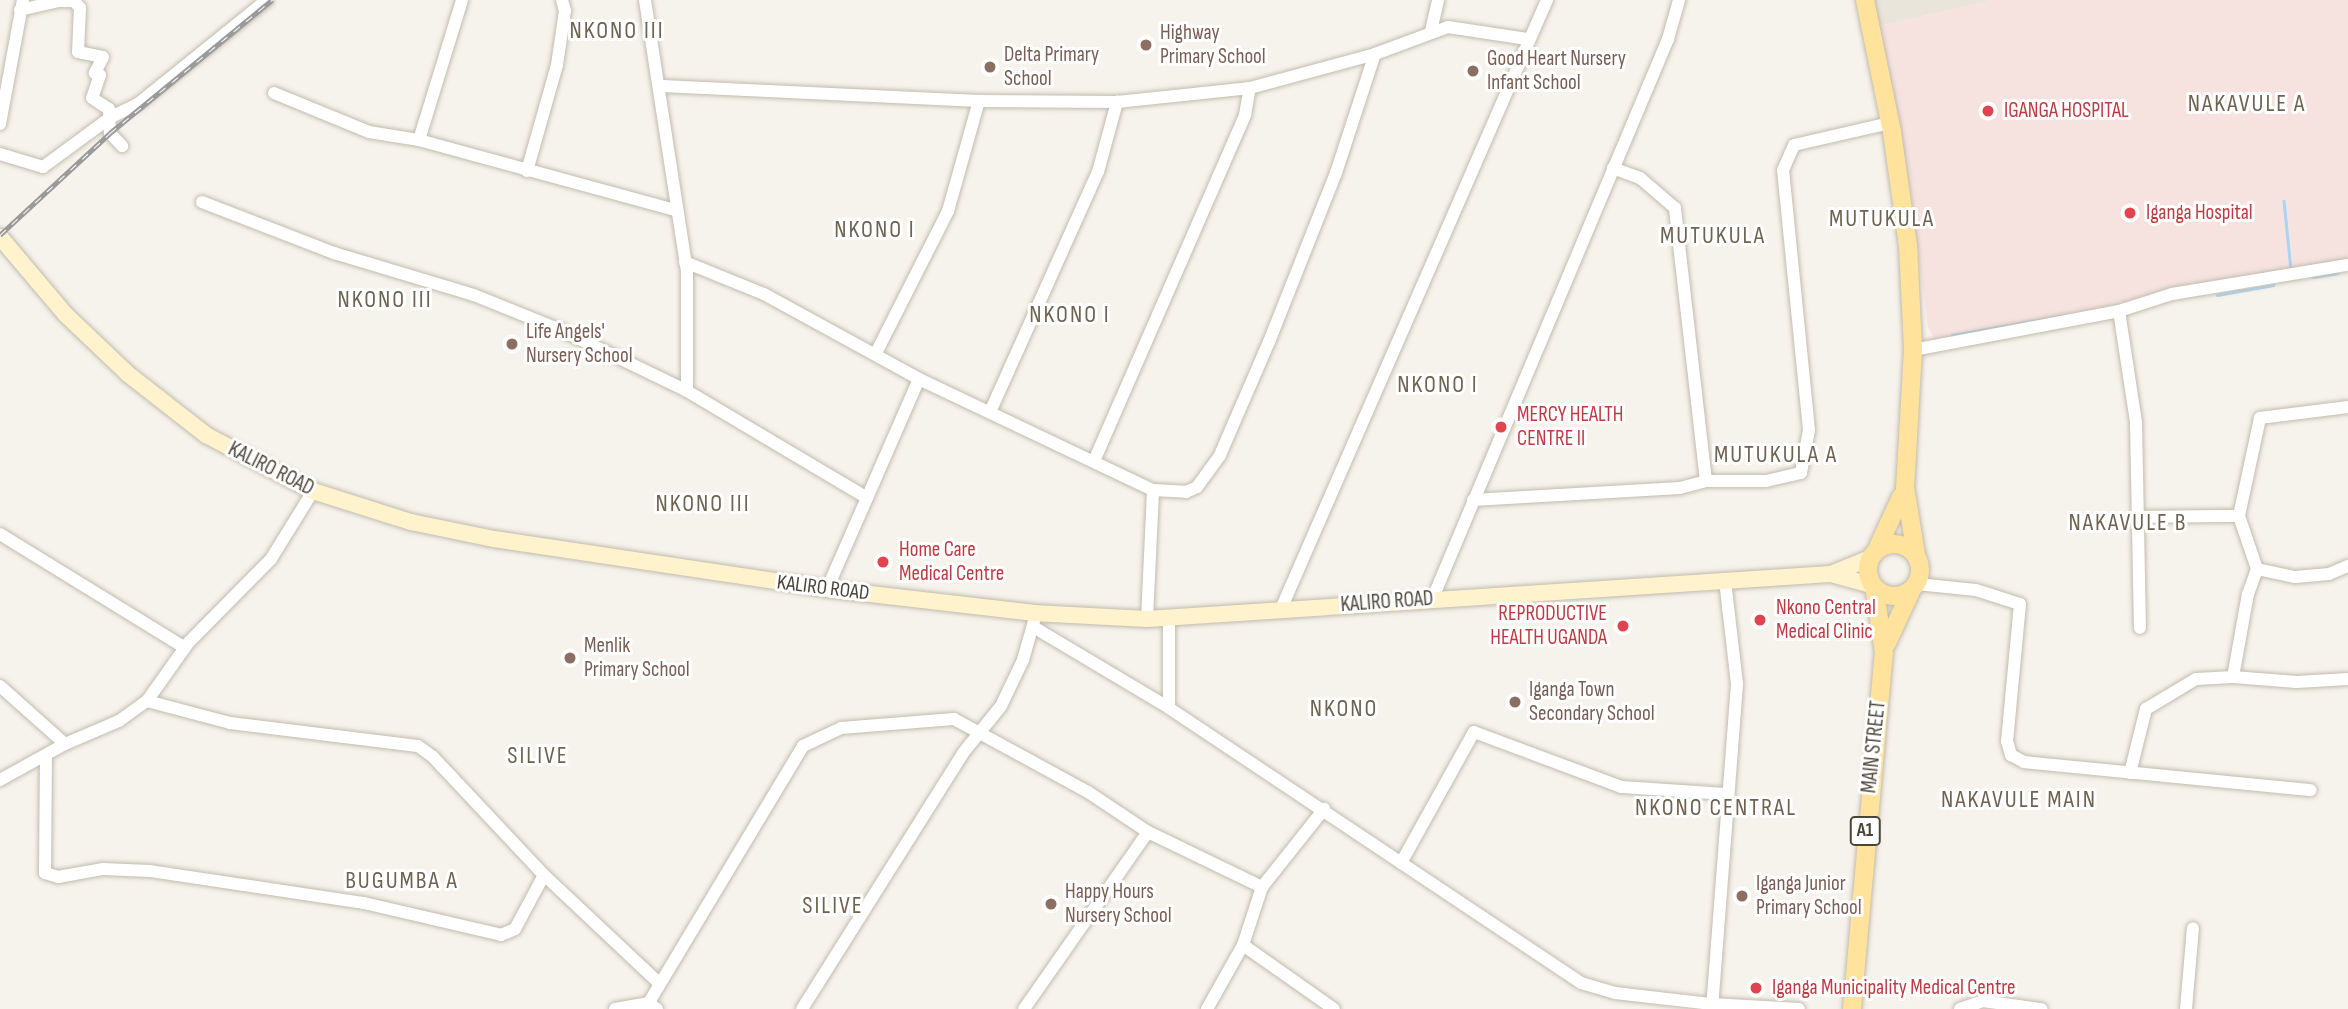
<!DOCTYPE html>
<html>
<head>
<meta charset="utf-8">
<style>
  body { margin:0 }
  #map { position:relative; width:2348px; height:1009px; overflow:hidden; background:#f6f3ec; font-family:"Sofia Sans Condensed",sans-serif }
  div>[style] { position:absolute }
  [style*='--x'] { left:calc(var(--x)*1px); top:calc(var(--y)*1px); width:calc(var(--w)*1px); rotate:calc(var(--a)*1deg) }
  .residential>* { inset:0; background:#eae5da }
  .medical>* { inset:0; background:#f6e3e0 }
  .stream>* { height:2.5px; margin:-1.25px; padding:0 1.25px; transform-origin:1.25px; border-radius:1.25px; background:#a9d4f2 }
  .roads { filter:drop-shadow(0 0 2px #c2bbae) drop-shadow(0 0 2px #c2bbae) }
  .minor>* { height:12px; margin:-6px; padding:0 6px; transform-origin:6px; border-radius:6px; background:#fff }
  .secondary>* { height:16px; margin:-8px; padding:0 8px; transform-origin:8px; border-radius:8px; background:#fff3cd }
  .primary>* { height:18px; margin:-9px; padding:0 9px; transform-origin:9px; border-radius:9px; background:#ffe39c }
  .primary>.ring { margin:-9px; padding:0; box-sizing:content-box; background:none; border:18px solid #ffe39c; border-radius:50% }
  .rail>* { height:5px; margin-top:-2.5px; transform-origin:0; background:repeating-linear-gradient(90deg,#fff 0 8px,#9a9a9a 0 16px); box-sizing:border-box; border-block:2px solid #9a9a9a }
  .dots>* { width:19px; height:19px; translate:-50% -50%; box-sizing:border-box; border:4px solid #fff; border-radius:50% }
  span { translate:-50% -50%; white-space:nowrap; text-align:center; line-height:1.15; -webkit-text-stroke:6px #fff; paint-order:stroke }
  .shield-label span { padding:2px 5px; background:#fff; border:2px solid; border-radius:5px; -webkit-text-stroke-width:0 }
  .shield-label { font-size:19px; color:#4b4439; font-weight:700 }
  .education-label { font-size:21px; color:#785e54 }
  .left { translate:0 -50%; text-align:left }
  .health-label { font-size:21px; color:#be3a42 }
  .right { translate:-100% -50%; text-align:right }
  .street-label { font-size:21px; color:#4b4439 }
  .quarter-label { font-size:24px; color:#6e6250; letter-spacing:2px }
</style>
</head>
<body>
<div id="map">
  <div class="residential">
    <div style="clip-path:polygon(1873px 0,1994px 0,1879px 26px)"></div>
  </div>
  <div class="medical">
    <div style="clip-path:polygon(1994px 0,2348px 0,2348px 260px,1935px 340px,1928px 327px,1907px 170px,1879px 26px)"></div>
  </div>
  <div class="stream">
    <div style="--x:2284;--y:201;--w:69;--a:84.2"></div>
    <div style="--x:2313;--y:277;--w:25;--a:-9"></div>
    <div style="--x:2217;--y:295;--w:57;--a:-10.1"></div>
    <div style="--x:1952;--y:335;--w:115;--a:-10"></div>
  </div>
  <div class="roads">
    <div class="minor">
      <div style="--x:645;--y:0;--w:274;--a:81.2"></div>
      <div style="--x:687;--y:271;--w:120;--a:90"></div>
      <div style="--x:20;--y:10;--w:40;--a:-13"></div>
      <div style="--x:59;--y:1;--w:15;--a:0"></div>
      <div style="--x:74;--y:1;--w:9;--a:49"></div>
      <div style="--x:80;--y:8;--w:44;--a:92.6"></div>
      <div style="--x:78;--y:52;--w:25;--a:11"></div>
      <div style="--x:103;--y:57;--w:18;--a:117"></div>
      <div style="--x:95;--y:73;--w:5;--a:22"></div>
      <div style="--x:100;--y:75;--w:24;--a:109"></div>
      <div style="--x:92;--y:98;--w:20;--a:33"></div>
      <div style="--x:109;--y:109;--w:24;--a:88"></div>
      <div style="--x:110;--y:133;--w:18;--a:47"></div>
      <div style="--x:1431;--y:31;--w:32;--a:-77"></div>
      <div style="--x:662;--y:86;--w:317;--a:2.7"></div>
      <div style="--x:979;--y:101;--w:138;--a:0.4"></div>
      <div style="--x:1117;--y:102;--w:134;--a:-6"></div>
      <div style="--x:1250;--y:88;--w:130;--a:-15.2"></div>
      <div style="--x:1375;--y:54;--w:78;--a:-20.3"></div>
      <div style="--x:1448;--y:27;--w:80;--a:8.6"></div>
      <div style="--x:274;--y:93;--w:103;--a:22.3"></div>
      <div style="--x:369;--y:132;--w:51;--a:9.1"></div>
      <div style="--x:419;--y:140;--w:265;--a:15.3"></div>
      <div style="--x:0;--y:124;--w:126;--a:-79.5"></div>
      <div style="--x:419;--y:140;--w:146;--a:-72.9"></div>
      <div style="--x:0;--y:154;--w:45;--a:16.8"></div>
      <div style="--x:43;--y:167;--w:84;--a:-36.3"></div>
      <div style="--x:111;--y:117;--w:30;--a:-26"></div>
      <div style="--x:138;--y:104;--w:166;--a:-38.9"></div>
      <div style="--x:527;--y:171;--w:110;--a:-74.2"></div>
      <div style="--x:557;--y:65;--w:55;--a:-81.6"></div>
      <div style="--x:565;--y:11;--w:11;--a:-105"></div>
      <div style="--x:202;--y:202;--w:142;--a:21.1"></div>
      <div style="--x:334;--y:253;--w:146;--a:16.7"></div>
      <div style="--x:474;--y:295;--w:96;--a:22"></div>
      <div style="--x:563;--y:331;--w:138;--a:25.8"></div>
      <div style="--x:687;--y:391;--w:209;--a:30.7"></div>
      <div style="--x:867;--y:498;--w:99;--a:113.7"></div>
      <div style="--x:685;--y:262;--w:85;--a:22.1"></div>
      <div style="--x:764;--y:294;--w:177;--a:28.7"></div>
      <div style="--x:919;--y:379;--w:259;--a:25.4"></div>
      <div style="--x:1153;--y:490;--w:33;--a:3"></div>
      <div style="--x:1186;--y:492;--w:12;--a:-24"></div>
      <div style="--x:1197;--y:487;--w:39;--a:-54"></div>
      <div style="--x:1220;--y:455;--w:123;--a:-66.6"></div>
      <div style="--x:1269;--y:342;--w:182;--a:-68.4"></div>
      <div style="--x:1336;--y:173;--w:125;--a:-71.9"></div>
      <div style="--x:2119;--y:311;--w:112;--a:81.3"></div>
      <div style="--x:2136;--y:422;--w:206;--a:88.9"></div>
      <div style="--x:1913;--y:350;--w:210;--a:-10.7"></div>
      <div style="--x:2119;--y:311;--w:56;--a:-17.8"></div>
      <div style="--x:2172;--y:294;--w:178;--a:-9.4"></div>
      <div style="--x:876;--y:353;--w:159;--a:-63.1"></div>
      <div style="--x:948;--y:211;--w:114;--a:-74.3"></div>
      <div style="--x:2348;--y:407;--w:89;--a:172.9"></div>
      <div style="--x:2260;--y:418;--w:100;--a:102.1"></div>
      <div style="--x:2239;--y:516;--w:56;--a:71.2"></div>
      <div style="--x:2257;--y:569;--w:39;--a:12"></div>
      <div style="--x:2295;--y:577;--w:34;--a:-5"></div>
      <div style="--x:2329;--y:574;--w:21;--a:-23"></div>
      <div style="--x:990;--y:412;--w:263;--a:-65.8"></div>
      <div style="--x:1098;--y:172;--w:73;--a:-74.8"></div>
      <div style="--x:1094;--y:461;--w:378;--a:-66.4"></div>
      <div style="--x:1245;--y:115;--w:27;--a:-80"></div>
      <div style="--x:1706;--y:481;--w:60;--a:0"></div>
      <div style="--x:1766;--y:481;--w:36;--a:-13"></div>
      <div style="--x:1801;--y:473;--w:44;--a:-79.5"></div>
      <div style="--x:1809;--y:430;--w:261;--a:-95.7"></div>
      <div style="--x:1783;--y:170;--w:27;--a:-66"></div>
      <div style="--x:1794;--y:145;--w:98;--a:-12.9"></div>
      <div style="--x:867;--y:498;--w:130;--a:-66.4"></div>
      <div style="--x:1473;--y:500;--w:207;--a:-3.3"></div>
      <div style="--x:1680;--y:488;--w:27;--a:-15"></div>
      <div style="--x:1706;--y:481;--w:275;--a:-96.5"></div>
      <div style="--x:1675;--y:208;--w:46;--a:-139.4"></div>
      <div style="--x:1640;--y:178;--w:29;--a:-160"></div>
      <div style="--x:2137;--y:517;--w:102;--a:-0.6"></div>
      <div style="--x:0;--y:534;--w:217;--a:31.6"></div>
      <div style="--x:1917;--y:584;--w:59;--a:5.8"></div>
      <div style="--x:1976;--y:590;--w:46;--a:17.7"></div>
      <div style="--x:2020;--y:604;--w:138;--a:95.4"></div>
      <div style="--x:2007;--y:741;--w:15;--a:74"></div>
      <div style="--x:2011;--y:755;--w:15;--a:28"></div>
      <div style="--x:2024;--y:762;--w:288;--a:5.6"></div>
      <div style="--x:1432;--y:600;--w:609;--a:-67.18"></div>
      <div style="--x:1668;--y:39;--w:41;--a:-74.2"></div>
      <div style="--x:1281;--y:609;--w:665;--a:-66.41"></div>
      <div style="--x:1147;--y:619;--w:129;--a:-87.3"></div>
      <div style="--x:1169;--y:619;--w:89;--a:90"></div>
      <div style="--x:1035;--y:628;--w:156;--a:30.8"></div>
      <div style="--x:1169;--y:708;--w:495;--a:33.7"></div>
      <div style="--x:1581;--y:983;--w:35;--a:16"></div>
      <div style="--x:1615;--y:993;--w:98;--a:6.5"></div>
      <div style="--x:1712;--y:1004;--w:87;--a:3.3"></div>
      <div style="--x:2233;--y:677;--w:64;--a:4.5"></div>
      <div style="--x:2297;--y:682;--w:51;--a:-3.4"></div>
      <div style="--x:0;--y:686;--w:87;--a:41.7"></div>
      <div style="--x:147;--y:701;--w:86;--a:14.8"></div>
      <div style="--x:230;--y:723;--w:189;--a:7"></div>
      <div style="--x:418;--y:746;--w:19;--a:36"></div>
      <div style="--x:433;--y:757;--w:162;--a:46.8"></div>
      <div style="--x:544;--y:875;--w:156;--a:43.2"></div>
      <div style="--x:46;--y:757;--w:116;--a:90.5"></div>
      <div style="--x:45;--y:873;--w:14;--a:17"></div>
      <div style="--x:58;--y:877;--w:46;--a:-10.1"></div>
      <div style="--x:103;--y:869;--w:47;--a:2.4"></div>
      <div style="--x:150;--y:871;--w:216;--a:8.5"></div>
      <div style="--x:364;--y:903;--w:141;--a:13.1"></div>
      <div style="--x:501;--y:935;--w:15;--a:-23"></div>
      <div style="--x:515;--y:929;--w:61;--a:-61.8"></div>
      <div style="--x:2130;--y:773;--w:66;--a:-76"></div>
      <div style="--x:2146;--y:709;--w:58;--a:-31"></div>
      <div style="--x:2196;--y:679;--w:37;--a:-3"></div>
      <div style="--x:2233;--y:677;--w:84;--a:-79.8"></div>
      <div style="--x:2248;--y:594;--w:27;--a:-70"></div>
      <div style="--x:0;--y:780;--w:74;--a:-29"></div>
      <div style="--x:65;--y:744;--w:59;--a:-23.1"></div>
      <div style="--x:119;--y:721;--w:34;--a:-36"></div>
      <div style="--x:147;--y:701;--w:72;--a:-54.6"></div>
      <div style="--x:189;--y:642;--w:117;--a:-45.3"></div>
      <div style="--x:271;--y:559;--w:80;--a:-58.3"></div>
      <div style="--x:1401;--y:863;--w:150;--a:-60.9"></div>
      <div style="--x:1474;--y:732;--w:157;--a:20.5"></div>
      <div style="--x:1621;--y:787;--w:106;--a:3.8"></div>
      <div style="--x:1243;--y:945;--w:111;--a:35.1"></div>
      <div style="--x:615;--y:1009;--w:35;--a:-10"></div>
      <div style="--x:649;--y:1003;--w:10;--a:37"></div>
      <div style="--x:645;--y:1009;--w:307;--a:-59"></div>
      <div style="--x:803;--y:746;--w:42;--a:-25.3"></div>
      <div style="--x:841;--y:728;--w:113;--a:-4.6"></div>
      <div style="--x:954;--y:719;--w:153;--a:28.6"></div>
      <div style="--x:1088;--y:792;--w:72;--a:33.7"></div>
      <div style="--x:1148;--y:832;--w:127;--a:25.8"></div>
      <div style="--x:802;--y:1009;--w:302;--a:-57.8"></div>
      <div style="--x:963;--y:753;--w:60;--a:-51"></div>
      <div style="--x:1001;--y:706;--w:51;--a:-64.4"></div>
      <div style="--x:1023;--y:660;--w:41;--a:-74.2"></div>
      <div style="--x:1024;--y:1009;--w:216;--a:-55"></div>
      <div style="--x:1207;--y:1009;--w:73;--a:-60.6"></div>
      <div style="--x:1243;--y:945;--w:61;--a:-71.9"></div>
      <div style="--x:1262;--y:887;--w:100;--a:-51.5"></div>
      <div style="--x:1712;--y:1009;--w:326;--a:-85.6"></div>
      <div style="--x:1737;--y:684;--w:104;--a:-96.6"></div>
      <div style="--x:1960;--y:1009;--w:24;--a:-19"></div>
      <div style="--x:1983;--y:1001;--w:59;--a:7.9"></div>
      <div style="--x:2186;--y:1009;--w:81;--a:-85.1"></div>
    </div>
    <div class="secondary">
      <div style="--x:0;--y:237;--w:101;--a:49.8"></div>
      <div style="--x:65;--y:314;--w:87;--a:43.6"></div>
      <div style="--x:128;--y:374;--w:99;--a:38"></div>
      <div style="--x:206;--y:435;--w:121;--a:27.6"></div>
      <div style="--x:313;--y:491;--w:103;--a:17.6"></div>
      <div style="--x:411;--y:522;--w:85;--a:11.6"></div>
      <div style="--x:494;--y:539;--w:337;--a:8.5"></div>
      <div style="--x:827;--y:589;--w:207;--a:6.6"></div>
      <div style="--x:1033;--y:613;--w:114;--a:3"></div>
      <div style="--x:1147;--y:619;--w:685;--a:-3.76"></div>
      <div style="--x:1831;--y:574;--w:40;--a:-22"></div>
      <div style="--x:1831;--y:574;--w:41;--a:15.4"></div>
    </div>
    <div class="primary">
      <div style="--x:1865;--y:0;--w:135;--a:78.4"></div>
      <div style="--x:1892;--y:132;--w:115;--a:82"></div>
      <div style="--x:1908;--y:246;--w:104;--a:87.2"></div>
      <div style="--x:1913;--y:350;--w:137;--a:93.3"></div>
      <div style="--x:1905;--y:487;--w:68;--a:80.7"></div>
      <div class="ring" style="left:1868px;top:544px;width:34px;height:34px"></div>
      <div style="--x:1878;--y:547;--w:55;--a:-65.3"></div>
      <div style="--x:1887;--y:643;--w:57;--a:-65.2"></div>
      <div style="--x:1852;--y:1009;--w:357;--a:-84.9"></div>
      <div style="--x:1884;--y:653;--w:63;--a:-98.3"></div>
    </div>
  </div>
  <div class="rail">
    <div style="--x:0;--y:235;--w:150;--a:-42.8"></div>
    <div style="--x:110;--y:133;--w:210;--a:-39.4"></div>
  </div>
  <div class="dots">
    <div style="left:1146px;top:45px;background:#8d6e63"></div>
    <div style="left:990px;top:67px;background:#8d6e63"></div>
    <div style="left:1473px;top:71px;background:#8d6e63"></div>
    <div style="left:1988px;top:111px;background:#e0444e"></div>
    <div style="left:2130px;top:213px;background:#e0444e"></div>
    <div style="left:512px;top:344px;background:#8d6e63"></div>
    <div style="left:1501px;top:427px;background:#e0444e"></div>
    <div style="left:883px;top:562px;background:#e0444e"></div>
    <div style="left:1760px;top:620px;background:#e0444e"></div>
    <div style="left:1623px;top:626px;background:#e0444e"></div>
    <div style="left:570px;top:658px;background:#8d6e63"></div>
    <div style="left:1515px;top:702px;background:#8d6e63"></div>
    <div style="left:1742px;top:896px;background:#8d6e63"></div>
    <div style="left:1051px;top:904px;background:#8d6e63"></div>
    <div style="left:1756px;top:988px;background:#e0444e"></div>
  </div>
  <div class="shield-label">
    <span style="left:1865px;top:831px">A1</span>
  </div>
  <div class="education-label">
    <span class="left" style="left:1160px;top:45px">Highway<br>Primary School</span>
    <span class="left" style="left:1004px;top:67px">Delta Primary<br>School</span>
    <span class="left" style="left:1487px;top:71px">Good Heart Nursery<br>Infant School</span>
    <span class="left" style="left:526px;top:344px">Life Angels'<br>Nursery School</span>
    <span class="left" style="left:584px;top:658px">Menlik<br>Primary School</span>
    <span class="left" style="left:1529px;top:702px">Iganga Town<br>Secondary School</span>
    <span class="left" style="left:1756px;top:896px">Iganga Junior<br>Primary School</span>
    <span class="left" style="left:1065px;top:904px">Happy Hours<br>Nursery School</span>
  </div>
  <div class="health-label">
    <span class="left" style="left:2004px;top:111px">IGANGA HOSPITAL</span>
    <span class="left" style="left:2146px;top:213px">Iganga Hospital</span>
    <span class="left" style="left:1517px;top:427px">MERCY HEALTH<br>CENTRE II</span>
    <span class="left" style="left:899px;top:562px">Home Care<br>Medical Centre</span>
    <span class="left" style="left:1776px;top:620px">Nkono Central<br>Medical Clinic</span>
    <span class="right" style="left:1607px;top:626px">REPRODUCTIVE<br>HEALTH UGANDA</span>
    <span class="left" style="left:1772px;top:988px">Iganga Municipality Medical Centre</span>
  </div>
  <div class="street-label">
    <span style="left:271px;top:469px;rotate:27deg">KALIRO ROAD</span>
    <span style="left:823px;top:588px;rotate:7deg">KALIRO ROAD</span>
    <span style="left:1387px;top:602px;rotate:-4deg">KALIRO ROAD</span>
    <span style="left:1874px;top:747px;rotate:-84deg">MAIN STREET</span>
  </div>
  <div class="quarter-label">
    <span style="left:617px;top:31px">NKONO III</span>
    <span style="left:2247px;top:104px">NAKAVULE A</span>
    <span style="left:1882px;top:219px">MUTUKULA</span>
    <span style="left:875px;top:230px">NKONO I</span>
    <span style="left:1713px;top:236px">MUTUKULA</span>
    <span style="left:385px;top:300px">NKONO III</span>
    <span style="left:1070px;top:315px">NKONO I</span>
    <span style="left:1438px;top:385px">NKONO I</span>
    <span style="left:1776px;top:455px">MUTUKULA A</span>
    <span style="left:703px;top:504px">NKONO III</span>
    <span style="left:2128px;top:523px">NAKAVULE B</span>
    <span style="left:1344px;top:709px">NKONO</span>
    <span style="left:538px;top:756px">SILIVE</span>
    <span style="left:2019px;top:800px">NAKAVULE MAIN</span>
    <span style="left:1716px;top:808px">NKONO CENTRAL</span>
    <span style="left:402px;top:881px">BUGUMBA A</span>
    <span style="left:833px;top:906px">SILIVE</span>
  </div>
</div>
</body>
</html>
